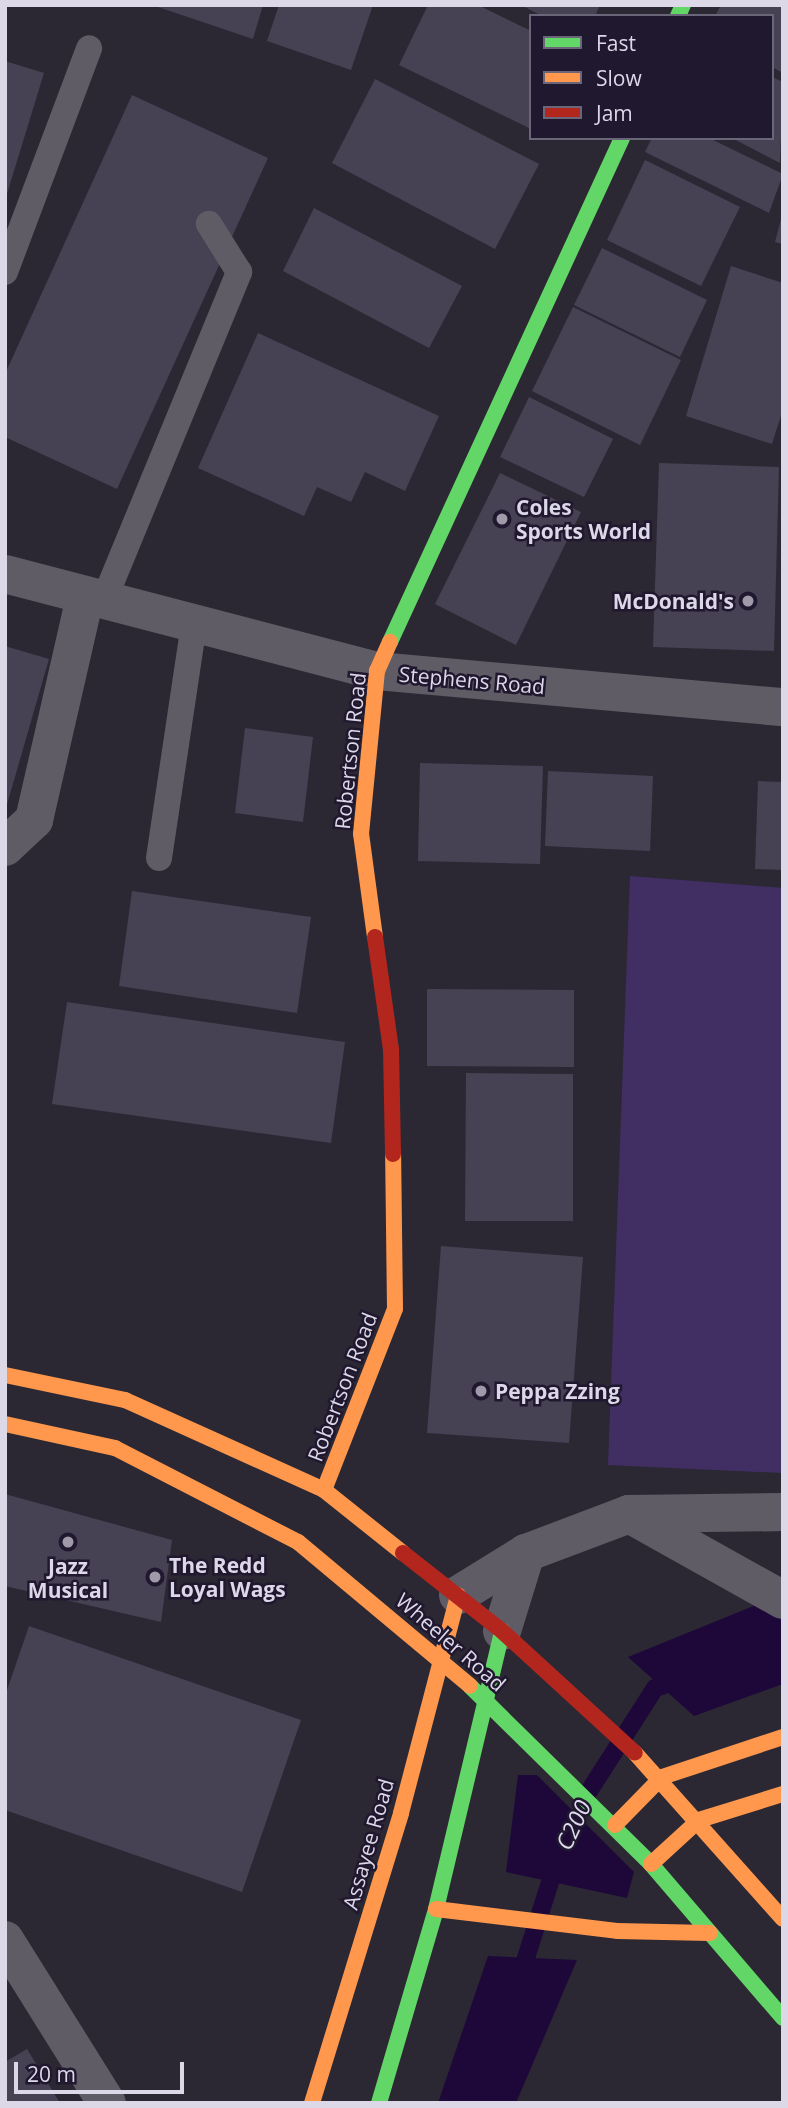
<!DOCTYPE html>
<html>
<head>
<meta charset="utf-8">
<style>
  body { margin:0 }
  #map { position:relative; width:788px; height:2108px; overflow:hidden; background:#2b2834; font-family:"Open Sans",sans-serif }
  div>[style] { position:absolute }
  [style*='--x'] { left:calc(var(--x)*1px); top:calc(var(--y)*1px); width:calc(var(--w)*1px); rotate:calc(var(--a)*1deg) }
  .green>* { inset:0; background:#412f64 }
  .water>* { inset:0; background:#1d0839 }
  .stream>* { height:18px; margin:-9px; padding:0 9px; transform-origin:9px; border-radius:9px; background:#1d0839 }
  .building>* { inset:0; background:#474154 }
  .lane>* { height:26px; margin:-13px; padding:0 13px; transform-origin:13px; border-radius:13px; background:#5f5c66 }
  .street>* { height:38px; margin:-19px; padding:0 19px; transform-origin:19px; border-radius:19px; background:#5f5c66 }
  .fast>* { height:16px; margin:-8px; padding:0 8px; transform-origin:8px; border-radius:8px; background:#63d668 }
  .slow>* { height:16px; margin:-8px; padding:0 8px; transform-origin:8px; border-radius:8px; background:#ff974d }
  .jam>* { height:16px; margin:-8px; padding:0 8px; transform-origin:8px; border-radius:8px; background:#b3261e }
  .dots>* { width:19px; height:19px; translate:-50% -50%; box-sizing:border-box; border:4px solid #20182f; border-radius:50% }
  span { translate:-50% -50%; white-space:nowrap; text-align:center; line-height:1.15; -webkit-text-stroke:5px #20182f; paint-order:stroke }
  .poi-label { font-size:21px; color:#dcd8e8; font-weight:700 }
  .left { translate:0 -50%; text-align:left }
  .right { translate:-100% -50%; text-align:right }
  .street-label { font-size:21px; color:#dcd8e8 }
  .water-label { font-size:23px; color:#dfdaef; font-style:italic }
  .frame { position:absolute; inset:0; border:7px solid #dcd8e8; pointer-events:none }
  .legend { position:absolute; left:529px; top:14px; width:245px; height:126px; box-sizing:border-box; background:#20182f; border:2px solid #6b6579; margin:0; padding:9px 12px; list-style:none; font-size:21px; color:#dcd8e8 }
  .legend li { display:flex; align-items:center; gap:14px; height:35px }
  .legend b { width:35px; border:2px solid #6b6579 }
  .scale { position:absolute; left:14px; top:2062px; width:170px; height:32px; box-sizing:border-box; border:4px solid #dcd8e8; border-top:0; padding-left:9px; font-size:21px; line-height:24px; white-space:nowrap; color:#dcd8e8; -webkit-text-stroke:5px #20182f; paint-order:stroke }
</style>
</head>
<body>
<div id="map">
  <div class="green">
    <div style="clip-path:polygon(630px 876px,783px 888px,783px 1473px,608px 1465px)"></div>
  </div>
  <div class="water">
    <div style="clip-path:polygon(783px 1594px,783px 1684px,694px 1716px,628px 1657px)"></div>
    <div style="clip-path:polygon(518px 1775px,537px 1775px,634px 1872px,627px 1898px,506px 1872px)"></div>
    <div style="clip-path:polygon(488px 1956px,577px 1960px,516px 2103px,438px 2103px)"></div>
  </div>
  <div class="stream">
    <div style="--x:584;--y:1799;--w:132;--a:-57.4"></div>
    <div style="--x:655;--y:1688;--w:28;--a:-18"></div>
    <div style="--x:519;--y:1980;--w:126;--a:-72.4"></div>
  </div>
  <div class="building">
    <div style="clip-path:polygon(152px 5px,263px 5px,253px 39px)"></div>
    <div style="clip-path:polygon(279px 5px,373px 5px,351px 70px,267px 41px)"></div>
    <div style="clip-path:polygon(428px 5px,478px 5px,531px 31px,531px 129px,399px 65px)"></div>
    <div style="clip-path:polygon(521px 5px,600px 5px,595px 16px,542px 16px)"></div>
    <div style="clip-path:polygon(721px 5px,783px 5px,783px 73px,772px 67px,772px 16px,715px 16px)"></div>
    <div style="clip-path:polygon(5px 61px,44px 73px,6px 197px,5px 197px)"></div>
    <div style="clip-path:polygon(772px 77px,783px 82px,780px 163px,732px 138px,772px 138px)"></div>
    <div style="clip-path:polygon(375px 79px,539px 164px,495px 249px,332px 163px)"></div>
    <div style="clip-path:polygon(132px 95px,268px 158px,117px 489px,5px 437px,5px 374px)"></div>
    <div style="clip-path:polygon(652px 138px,709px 138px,783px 174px,769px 213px,645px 152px)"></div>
    <div style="clip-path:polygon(645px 160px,740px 207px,701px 286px,607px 240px)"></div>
    <div style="clip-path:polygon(314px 208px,462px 286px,429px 348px,283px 271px)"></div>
    <div style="clip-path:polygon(782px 215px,783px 215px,783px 244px,775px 242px)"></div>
    <div style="clip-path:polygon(602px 248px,707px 300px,680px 357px,574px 305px)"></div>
    <div style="clip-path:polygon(731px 266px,783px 283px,783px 409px,772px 444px,686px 416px)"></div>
    <div style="clip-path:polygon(573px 307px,681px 360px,640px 445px,532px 391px)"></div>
    <div style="clip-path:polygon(258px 333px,439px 416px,405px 491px,365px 472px,351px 502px,317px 487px,304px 516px,198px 468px)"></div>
    <div style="clip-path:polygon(529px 397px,613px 439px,584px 497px,500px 457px)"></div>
    <div style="clip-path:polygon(659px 463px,779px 467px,774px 651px,653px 647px)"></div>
    <div style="clip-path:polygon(500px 473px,581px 512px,516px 645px,435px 604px)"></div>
    <div style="clip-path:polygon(5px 646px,49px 659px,6px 808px,5px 808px)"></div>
    <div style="clip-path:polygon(245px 728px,313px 737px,303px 822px,235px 813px)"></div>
    <div style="clip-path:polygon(420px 763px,543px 766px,540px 864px,418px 861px)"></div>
    <div style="clip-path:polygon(548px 771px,653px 776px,650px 851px,545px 846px)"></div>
    <div style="clip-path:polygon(758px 781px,783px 782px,783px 870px,755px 869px)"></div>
    <div style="clip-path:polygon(132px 891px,311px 917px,297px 1013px,119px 986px)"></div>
    <div style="clip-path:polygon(427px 989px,574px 990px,574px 1067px,427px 1066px)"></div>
    <div style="clip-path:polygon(67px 1002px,345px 1042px,331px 1143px,52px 1104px)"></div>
    <div style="clip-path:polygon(466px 1073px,573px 1074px,573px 1221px,465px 1221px)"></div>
    <div style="clip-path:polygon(441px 1246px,583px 1257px,569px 1443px,427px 1433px)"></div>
    <div style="clip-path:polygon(5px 1494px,172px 1540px,161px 1622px,5px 1586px)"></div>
    <div style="clip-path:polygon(29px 1626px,301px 1720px,242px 1892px,5px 1810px,5px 1696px)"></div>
    <div style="clip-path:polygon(27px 2049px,60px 2103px,5px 2103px,5px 2062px)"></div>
  </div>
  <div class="lane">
    <div style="--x:5;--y:272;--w:239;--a:-69.4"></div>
    <div style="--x:104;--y:600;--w:355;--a:-67.6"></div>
    <div style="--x:239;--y:272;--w:57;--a:-122"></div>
    <div style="--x:159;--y:858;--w:236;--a:-81.5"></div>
  </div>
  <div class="street">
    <div style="--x:5;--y:574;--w:384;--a:14.6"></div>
    <div style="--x:377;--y:671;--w:408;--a:5.1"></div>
    <div style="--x:5;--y:847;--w:40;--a:-43"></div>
    <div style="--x:34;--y:820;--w:228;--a:-77.1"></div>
    <div style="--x:629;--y:1514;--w:176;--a:29.2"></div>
    <div style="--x:458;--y:1595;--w:80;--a:-31.7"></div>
    <div style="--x:526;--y:1553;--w:110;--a:-20.7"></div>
    <div style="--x:629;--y:1514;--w:154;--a:-0.7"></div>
    <div style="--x:502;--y:1631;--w:82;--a:-72.9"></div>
    <div style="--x:5;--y:1940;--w:192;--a:58"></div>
  </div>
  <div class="fast">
    <div style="--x:678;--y:16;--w:12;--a:-66"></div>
    <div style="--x:390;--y:642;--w:555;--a:-65.28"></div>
    <div style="--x:470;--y:1686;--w:254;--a:44.5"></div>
    <div style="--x:651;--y:1864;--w:203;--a:49.4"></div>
    <div style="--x:379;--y:2103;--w:202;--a:-73.6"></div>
    <div style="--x:436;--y:1909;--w:286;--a:-76.6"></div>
  </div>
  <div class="slow">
    <div style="--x:375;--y:937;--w:104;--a:-97.7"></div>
    <div style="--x:361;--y:834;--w:164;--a:-84.4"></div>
    <div style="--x:377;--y:671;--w:32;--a:-66"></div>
    <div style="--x:5;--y:1375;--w:123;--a:11.8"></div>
    <div style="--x:125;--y:1400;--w:218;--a:24.3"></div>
    <div style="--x:324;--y:1490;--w:101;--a:38.6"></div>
    <div style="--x:5;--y:1424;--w:113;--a:12.3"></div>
    <div style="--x:115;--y:1448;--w:206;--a:27.2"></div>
    <div style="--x:298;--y:1542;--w:224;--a:39.9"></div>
    <div style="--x:324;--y:1490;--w:194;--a:-68.6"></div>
    <div style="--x:395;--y:1309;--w:155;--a:-90.7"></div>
    <div style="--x:635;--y:1753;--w:222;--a:48.3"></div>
    <div style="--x:615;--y:1825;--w:67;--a:-45.6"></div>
    <div style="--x:662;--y:1777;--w:127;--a:-18.3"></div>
    <div style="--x:651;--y:1864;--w:65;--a:-42.5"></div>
    <div style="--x:699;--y:1820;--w:88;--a:-17.2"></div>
    <div style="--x:436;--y:1909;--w:182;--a:6.9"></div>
    <div style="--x:617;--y:1931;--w:93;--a:1.2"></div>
    <div style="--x:312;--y:2103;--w:303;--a:-72.9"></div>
    <div style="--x:401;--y:1813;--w:225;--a:-75.3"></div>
  </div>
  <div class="jam">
    <div style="--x:375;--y:937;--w:113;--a:81.9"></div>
    <div style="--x:391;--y:1049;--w:105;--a:88.9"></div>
    <div style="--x:403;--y:1553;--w:126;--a:38.2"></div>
    <div style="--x:502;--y:1631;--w:180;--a:42.5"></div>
  </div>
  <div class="dots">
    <div style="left:502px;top:519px;background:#9e9aa9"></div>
    <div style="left:748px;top:601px;background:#9e9aa9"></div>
    <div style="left:481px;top:1391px;background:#9e9aa9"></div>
    <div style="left:68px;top:1542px;background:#9e9aa9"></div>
    <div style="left:155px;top:1577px;background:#9e9aa9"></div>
  </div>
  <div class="poi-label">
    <span class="left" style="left:516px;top:519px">Coles<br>Sports World</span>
    <span class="right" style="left:734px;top:601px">McDonald's</span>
    <span class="left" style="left:495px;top:1391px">Peppa Zzing</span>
    <span class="left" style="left:169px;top:1577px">The Redd<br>Loyal Wags</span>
    <span style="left:68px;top:1578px">Jazz<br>Musical</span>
  </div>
  <div class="street-label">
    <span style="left:472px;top:680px;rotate:5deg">Stephens Road</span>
    <span style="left:350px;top:751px;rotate:-84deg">Robertson Road</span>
    <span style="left:342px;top:1387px;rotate:-69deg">Robertson Road</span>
    <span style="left:451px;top:1642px;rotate:41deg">Wheeler Road</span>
    <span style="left:368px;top:1844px;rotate:-74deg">Assayee Road</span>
  </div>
  <div class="water-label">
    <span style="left:573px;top:1825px;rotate:-65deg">C200</span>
  </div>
  <div class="frame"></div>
  <ul class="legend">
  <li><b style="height:9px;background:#63d668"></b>Fast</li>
  <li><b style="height:9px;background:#ff974d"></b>Slow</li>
  <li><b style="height:9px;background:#b3261e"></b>Jam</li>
  </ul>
  <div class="scale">20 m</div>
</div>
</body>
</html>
